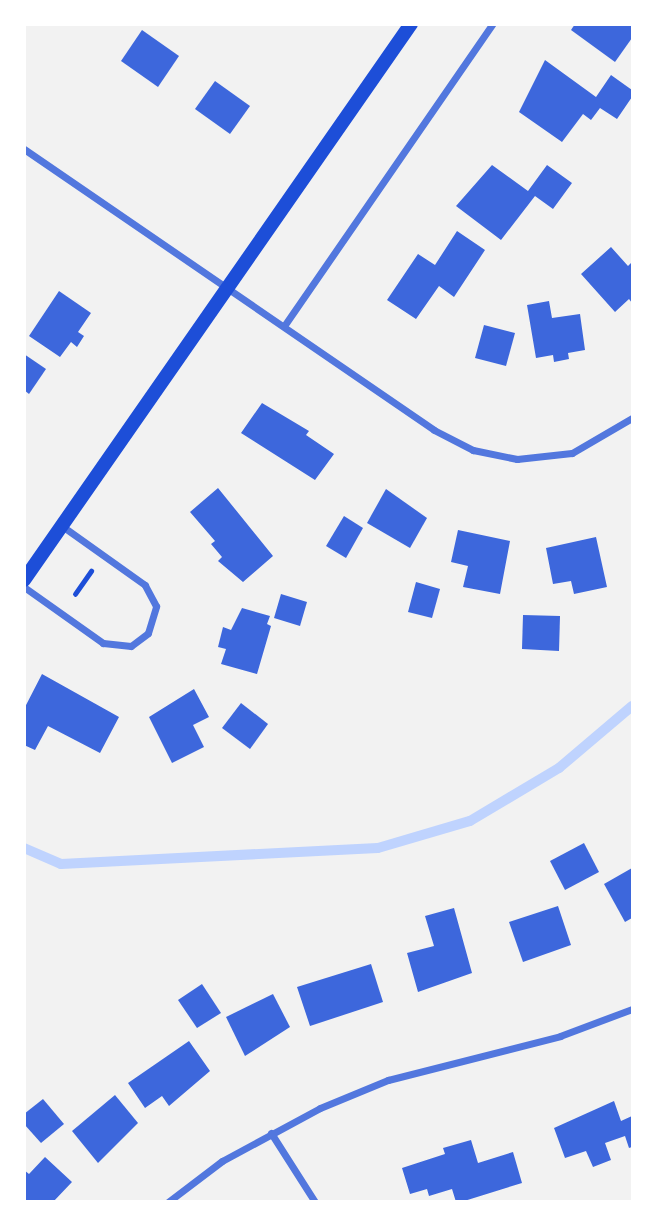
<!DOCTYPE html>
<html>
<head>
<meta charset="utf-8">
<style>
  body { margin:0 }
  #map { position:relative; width:657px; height:1226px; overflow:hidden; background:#f2f2f2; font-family:Literata,serif }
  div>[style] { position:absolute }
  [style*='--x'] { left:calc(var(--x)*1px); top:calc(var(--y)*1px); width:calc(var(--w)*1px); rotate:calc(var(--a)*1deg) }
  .stream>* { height:10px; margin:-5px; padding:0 5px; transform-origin:5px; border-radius:5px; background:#bfd3fe }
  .building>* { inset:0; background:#3d67dc }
  .path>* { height:4.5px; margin:-2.25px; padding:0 2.25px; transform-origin:2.25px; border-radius:2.25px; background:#1d4ed8 }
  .minor>* { height:7px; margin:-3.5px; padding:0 3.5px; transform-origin:3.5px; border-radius:3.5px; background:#5277de }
  .secondary>* { height:14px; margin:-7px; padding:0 7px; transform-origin:7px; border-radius:7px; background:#1d4ed8 }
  span { translate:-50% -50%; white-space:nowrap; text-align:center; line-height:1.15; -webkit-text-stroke:5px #fff; paint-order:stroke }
  .frame { position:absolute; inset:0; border:26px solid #fff; pointer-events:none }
</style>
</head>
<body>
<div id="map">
  <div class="stream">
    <div style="--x:24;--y:848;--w:40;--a:23.4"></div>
    <div style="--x:61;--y:864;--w:317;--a:-2.9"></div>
    <div style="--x:378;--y:848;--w:96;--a:-16.4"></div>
    <div style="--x:470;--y:821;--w:104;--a:-30.8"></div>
    <div style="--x:559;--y:768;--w:96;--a:-40.3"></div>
  </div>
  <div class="building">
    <div style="clip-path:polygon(575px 24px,632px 24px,632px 38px,615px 62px,571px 30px)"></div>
    <div style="clip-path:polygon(142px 30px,179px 56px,158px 87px,121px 61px)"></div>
    <div style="clip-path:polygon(545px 60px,596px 97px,611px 75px,632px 90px,632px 97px,617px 119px,600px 108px,591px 120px,583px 114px,562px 142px,519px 112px)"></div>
    <div style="clip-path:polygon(215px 81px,250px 106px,230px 134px,195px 109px)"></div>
    <div style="clip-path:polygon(492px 165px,528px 191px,547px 165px,572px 183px,553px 209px,535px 196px,501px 240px,456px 206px)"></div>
    <div style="clip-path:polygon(457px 231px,485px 250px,454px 297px,439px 286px,416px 319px,387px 300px,418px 254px,435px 265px)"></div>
    <div style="clip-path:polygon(611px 247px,628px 266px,632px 262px,632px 303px,629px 299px,615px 312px,581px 274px)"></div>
    <div style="clip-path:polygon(59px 291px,91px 313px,78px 332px,84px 336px,77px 347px,71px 342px,60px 357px,29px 336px)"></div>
    <div style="clip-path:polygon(549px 301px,552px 318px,580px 314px,585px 350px,568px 353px,569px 359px,554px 362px,553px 355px,536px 358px,527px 305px)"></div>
    <div style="clip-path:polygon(484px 325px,515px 333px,506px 366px,475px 358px)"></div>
    <div style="clip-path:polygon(24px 354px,46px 369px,29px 394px,24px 390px)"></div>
    <div style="clip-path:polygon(262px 403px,309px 431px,306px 435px,334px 454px,315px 480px,241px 433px)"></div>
    <div style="clip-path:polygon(218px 488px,273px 556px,243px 582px,218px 561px,222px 557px,211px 544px,215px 541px,190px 512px)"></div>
    <div style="clip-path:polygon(386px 489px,427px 518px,410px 548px,367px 523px)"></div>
    <div style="clip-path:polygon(344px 516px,363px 528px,346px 558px,326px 546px)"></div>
    <div style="clip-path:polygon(458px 530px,510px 541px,500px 594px,463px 587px,468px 566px,451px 562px)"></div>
    <div style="clip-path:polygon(596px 537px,607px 587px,574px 594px,571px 581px,553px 584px,546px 548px)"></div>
    <div style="clip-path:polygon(416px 582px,440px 589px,432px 618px,408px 612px)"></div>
    <div style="clip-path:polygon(281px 594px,307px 602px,300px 626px,274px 618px)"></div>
    <div style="clip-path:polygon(242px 608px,270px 616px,267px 624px,271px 626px,257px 674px,221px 664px,226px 649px,218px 647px,223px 627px,231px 630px)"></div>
    <div style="clip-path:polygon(523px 615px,560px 616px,559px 651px,522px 649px)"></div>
    <div style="clip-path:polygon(42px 674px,119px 717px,100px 753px,48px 726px,35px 750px,24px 745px,24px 709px)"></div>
    <div style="clip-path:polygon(194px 689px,209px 717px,193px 725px,204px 747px,172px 763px,149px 717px)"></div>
    <div style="clip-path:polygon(241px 703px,268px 724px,250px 749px,222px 728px)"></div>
    <div style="clip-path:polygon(584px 843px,599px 872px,565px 890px,550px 861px)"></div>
    <div style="clip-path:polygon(632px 868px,632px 918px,625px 922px,604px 884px)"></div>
    <div style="clip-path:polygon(558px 906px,571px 945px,523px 962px,509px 922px)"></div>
    <div style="clip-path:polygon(454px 908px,472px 973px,418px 992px,407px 953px,434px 946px,425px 916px)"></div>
    <div style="clip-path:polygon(371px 964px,383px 1002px,310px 1026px,297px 987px)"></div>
    <div style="clip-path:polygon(202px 984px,221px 1013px,197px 1028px,178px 1000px)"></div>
    <div style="clip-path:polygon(273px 994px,290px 1027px,245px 1056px,226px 1017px)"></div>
    <div style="clip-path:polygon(189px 1041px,210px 1071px,169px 1106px,162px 1096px,145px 1108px,128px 1083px)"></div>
    <div style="clip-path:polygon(115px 1095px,138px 1123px,98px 1163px,72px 1131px)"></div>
    <div style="clip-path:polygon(43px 1099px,64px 1124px,41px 1143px,24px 1124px,24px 1114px)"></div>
    <div style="clip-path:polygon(614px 1101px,621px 1121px,632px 1116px,632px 1147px,629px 1148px,625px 1136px,605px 1143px,611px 1160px,593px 1167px,586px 1151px,565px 1158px,554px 1128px)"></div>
    <div style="clip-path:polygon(471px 1140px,478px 1163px,513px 1152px,522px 1183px,461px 1202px,456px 1202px,452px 1189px,429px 1196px,427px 1189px,410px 1194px,402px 1168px,445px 1154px,443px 1148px)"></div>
    <div style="clip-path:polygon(45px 1157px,72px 1182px,53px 1202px,24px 1202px,24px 1170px,29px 1174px)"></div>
  </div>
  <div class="path">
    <div style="--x:75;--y:594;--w:28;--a:-55"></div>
  </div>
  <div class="minor">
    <div style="--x:24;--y:149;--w:497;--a:34.4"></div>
    <div style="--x:434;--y:430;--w:44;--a:27.1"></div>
    <div style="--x:473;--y:450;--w:45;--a:11.6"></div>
    <div style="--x:517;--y:459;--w:55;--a:-6.2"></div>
    <div style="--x:572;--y:453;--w:69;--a:-30.3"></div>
    <div style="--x:284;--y:326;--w:367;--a:-55.4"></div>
    <div style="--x:24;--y:587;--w:97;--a:35.3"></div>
    <div style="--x:103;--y:643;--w:28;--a:6"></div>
    <div style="--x:131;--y:646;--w:21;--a:-37"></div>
    <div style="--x:148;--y:633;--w:28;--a:-73"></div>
    <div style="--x:156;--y:606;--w:24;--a:-118"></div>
    <div style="--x:145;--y:585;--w:102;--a:-144.6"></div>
    <div style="--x:271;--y:1133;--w:82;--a:57.5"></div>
    <div style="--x:168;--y:1202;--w:68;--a:-37.2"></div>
    <div style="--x:222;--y:1161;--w:111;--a:-28.4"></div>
    <div style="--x:320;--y:1108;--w:74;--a:-22.4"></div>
    <div style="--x:388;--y:1080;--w:178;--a:-14.3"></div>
    <div style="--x:560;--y:1036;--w:77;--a:-20.6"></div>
  </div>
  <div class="secondary">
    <div style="--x:24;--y:580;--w:677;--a:-55.16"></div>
  </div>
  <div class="frame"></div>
</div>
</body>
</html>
